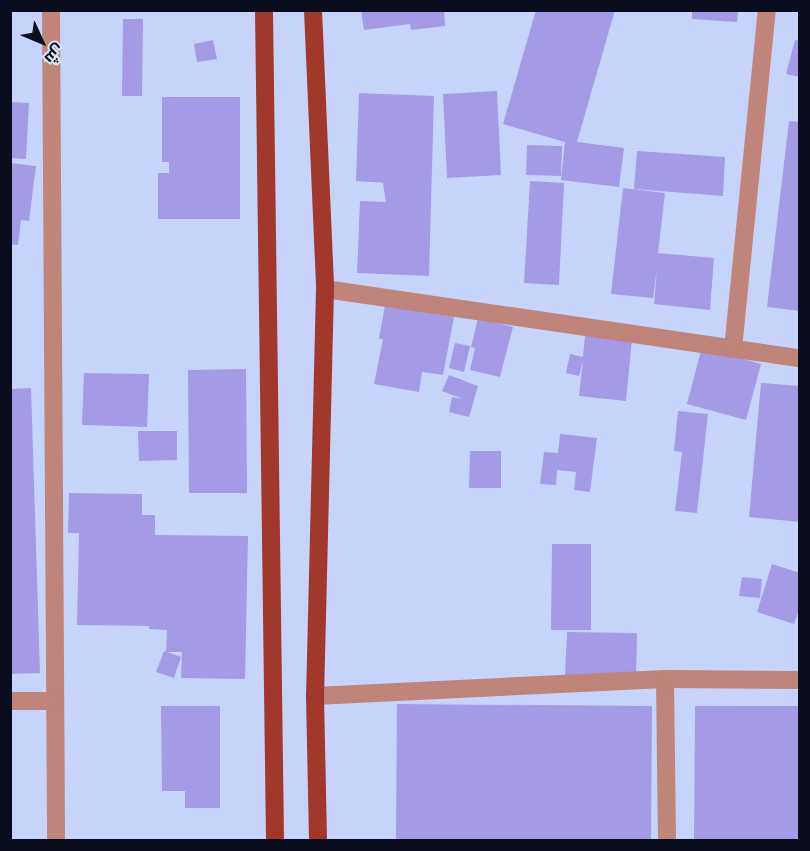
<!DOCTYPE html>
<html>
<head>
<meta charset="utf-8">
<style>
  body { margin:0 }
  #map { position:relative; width:810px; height:851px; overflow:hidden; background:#c6d4fb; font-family:Barlow,Cairo,sans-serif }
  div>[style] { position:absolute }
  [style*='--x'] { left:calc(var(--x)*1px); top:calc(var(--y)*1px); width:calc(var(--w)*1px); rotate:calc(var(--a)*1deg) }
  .building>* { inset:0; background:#a59ae5 }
  .minor>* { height:18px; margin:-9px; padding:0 9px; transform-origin:9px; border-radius:9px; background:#bf847a }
  .major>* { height:18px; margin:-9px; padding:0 9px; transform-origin:9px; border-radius:9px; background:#a2382b }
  span { translate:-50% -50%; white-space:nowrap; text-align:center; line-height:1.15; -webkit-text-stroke:4.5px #dae1f6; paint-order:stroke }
  .frame { position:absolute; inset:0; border:12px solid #090d1e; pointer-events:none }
  .north { position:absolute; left:12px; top:12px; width:60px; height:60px; -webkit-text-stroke:4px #dae1f6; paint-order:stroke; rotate:134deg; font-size:16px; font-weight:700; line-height:24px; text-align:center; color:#090d1e }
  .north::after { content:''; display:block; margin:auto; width:21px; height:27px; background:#090d1e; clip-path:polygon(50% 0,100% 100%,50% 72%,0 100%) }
</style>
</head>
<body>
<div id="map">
  <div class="building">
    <div style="clip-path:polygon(361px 10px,444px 10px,445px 26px,411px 30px,410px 24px,364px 30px)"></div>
    <div style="clip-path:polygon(536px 10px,615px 10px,577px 142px,624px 148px,619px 187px,561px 180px,565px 142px,503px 124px)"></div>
    <div style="clip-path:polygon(692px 10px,738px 10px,737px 22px,692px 19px)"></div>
    <div style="clip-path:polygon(123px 19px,143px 19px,142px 96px,122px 96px)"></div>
    <div style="clip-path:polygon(213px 40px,217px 59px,197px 62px,194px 44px)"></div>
    <div style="clip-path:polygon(795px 40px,800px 41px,800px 77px,786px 74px)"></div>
    <div style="clip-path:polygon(497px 91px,501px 175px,447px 178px,443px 94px)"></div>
    <div style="clip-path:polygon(359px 93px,434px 96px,429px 276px,357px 273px,360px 201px,386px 202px,383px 183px,387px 183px,356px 181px)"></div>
    <div style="clip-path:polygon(162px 97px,240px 97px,240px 219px,158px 219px,158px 173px,169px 173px,169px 162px,162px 162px)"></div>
    <div style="clip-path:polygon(10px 102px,29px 103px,26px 159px,10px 158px)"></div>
    <div style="clip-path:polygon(789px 121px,800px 122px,800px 311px,767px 307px)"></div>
    <div style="clip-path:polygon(527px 145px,562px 146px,561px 176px,526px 175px)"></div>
    <div style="clip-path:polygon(637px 151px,725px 157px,723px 196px,634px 189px)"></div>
    <div style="clip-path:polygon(10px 163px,36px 166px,29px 221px,21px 220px,18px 245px,10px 244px)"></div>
    <div style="clip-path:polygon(530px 181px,564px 183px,559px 285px,524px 283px)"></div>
    <div style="clip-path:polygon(623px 188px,665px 193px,658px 253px,714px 258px,710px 310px,654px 304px,657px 268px,653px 298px,611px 294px)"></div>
    <div style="clip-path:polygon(385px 305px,454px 317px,443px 375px,422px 372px,419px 392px,374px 384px,383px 339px,379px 339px)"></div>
    <div style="clip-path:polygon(478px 318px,513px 327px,500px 377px,470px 370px,475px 348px,471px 347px)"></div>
    <div style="clip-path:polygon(585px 335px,632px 339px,626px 401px,579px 396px,583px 360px,579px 376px,566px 373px,570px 354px,583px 357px)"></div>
    <div style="clip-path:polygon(455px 343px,470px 346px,464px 372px,449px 368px)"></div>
    <div style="clip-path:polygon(702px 347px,761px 364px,746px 420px,687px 404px)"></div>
    <div style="clip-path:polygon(246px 369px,247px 493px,189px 493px,188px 370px)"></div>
    <div style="clip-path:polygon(84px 373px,149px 374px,147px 427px,82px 425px)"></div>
    <div style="clip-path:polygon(449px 375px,478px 386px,469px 417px,449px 412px,452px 397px,463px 399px,442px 391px)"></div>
    <div style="clip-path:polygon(761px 383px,800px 386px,800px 522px,749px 517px)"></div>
    <div style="clip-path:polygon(31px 388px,40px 673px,10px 674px,10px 389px)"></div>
    <div style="clip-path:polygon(678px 411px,708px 414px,697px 513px,675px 511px,682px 452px,674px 451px)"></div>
    <div style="clip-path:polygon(138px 431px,177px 431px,177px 460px,139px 461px)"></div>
    <div style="clip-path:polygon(560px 434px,597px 438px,590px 492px,574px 490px,576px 472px,557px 470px,556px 485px,540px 484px,544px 452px,558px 453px)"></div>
    <div style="clip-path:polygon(470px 451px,501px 451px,501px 488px,469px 488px)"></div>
    <div style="clip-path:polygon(69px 493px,142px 494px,142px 515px,155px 515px,155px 535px,248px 536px,245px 679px,181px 678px,182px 652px,166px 652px,167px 630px,149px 629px,149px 626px,77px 625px,79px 533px,68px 533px)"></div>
    <div style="clip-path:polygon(552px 544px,591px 544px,591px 630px,551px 630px)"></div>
    <div style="clip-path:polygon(772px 564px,800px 573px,800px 607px,794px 624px,757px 612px)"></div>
    <div style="clip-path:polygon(742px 577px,762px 579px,760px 598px,739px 596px)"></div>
    <div style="clip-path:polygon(567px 632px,637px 633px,636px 678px,565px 676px)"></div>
    <div style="clip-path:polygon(164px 651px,181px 657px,174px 678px,156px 672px)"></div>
    <div style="clip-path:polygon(397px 704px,652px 706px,651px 840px,396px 840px)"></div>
    <div style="clip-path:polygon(161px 706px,220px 706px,220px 808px,185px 808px,185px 791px,162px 791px)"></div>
    <div style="clip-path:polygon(695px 706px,800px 706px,800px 840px,694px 840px)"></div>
  </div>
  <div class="minor">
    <div style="--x:51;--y:10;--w:830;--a:89.65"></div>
    <div style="--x:325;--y:289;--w:480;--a:8.3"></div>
    <div style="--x:733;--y:349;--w:341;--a:-84.3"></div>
    <div style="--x:665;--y:679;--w:161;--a:89.3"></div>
    <div style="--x:315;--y:696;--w:350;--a:-2.8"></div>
    <div style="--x:665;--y:679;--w:135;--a:0.4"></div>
    <div style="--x:10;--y:701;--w:45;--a:0"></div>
  </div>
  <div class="major">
    <div style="--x:264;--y:10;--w:830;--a:89.24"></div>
    <div style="--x:313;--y:10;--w:279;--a:87.5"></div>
    <div style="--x:325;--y:289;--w:407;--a:91.4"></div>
    <div style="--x:315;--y:696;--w:144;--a:88.8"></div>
  </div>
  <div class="frame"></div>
  <div class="north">ش</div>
</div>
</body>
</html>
